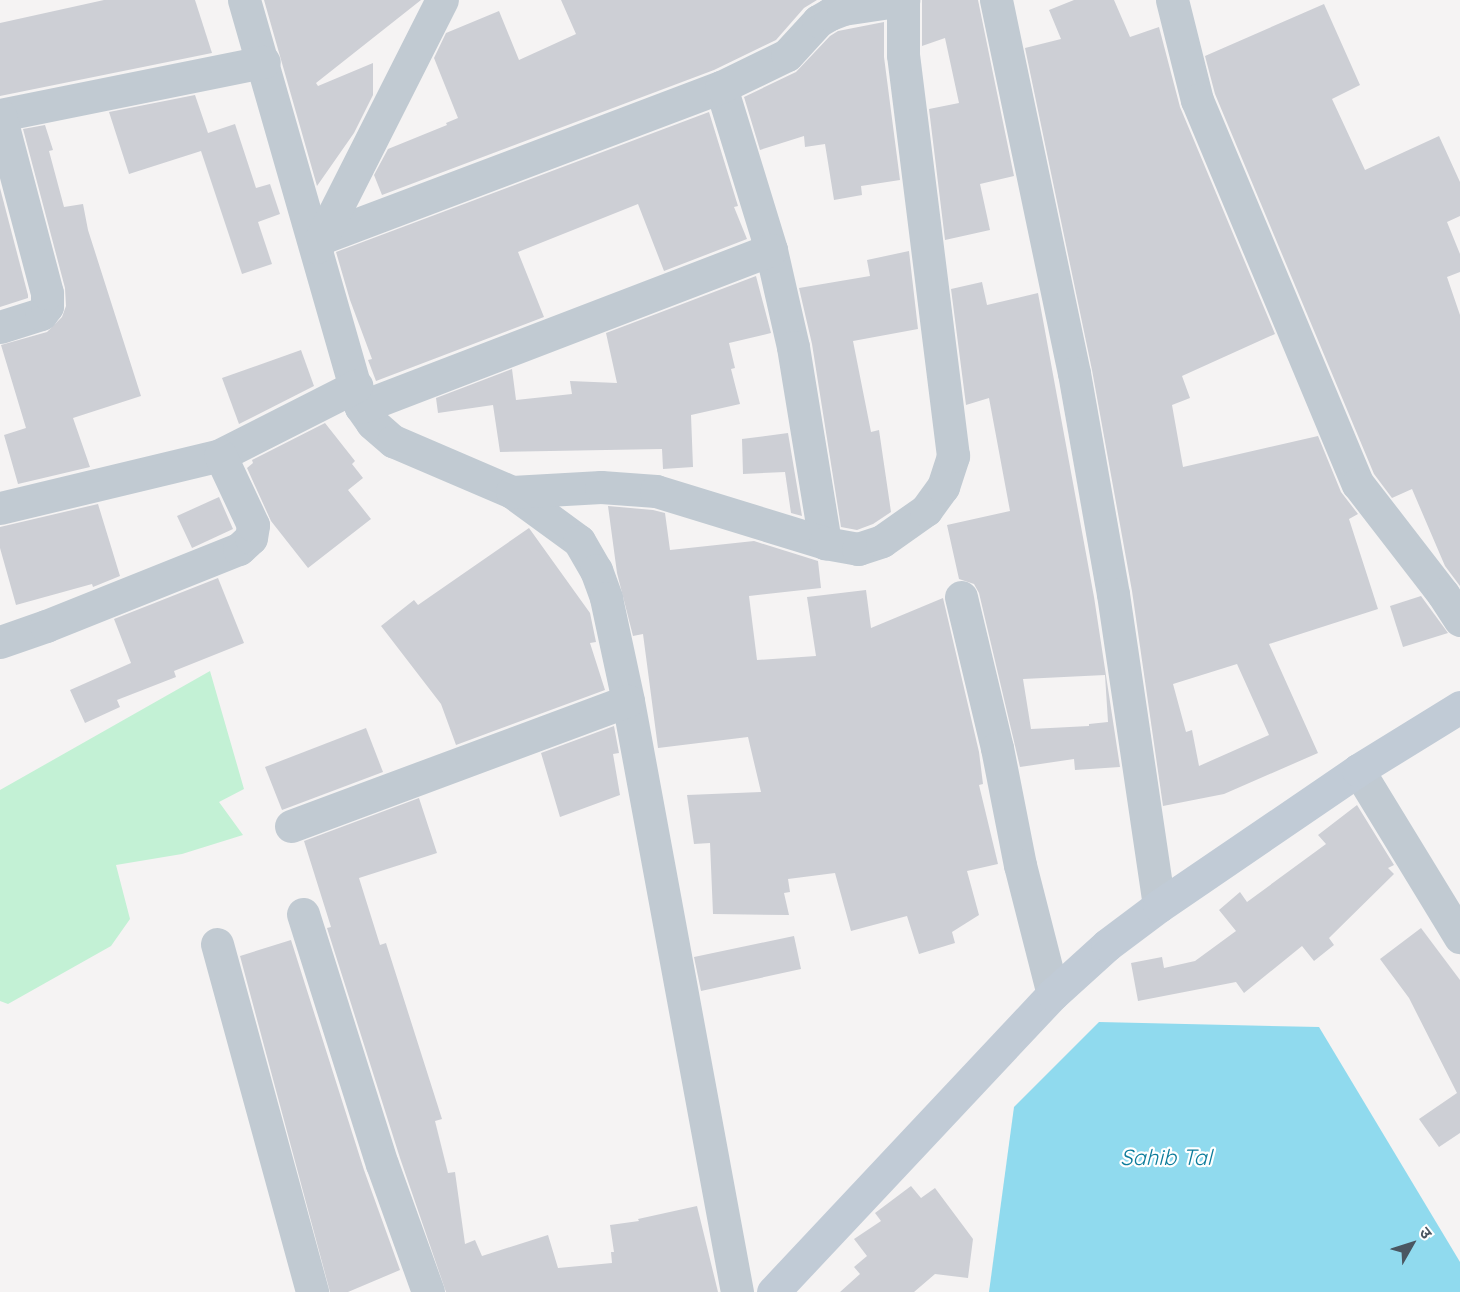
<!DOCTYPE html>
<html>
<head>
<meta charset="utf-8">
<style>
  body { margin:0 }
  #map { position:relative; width:1460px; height:1292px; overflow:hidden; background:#f5f3f3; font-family:Quicksand,"Noto Sans Devanagari",sans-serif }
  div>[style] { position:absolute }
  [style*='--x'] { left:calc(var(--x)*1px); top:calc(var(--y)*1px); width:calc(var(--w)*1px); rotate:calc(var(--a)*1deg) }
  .green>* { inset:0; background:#c3f1d5 }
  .water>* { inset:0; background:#90daee }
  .building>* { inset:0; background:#cdcfd5 }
  .street>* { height:33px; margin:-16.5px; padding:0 16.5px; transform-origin:16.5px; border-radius:16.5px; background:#c1cad2 }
  .secondary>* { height:33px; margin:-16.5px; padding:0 16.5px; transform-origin:16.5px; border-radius:16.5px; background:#c1cbd6 }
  span { translate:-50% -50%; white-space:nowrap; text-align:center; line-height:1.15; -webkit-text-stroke:4.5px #fff; paint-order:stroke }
  .water-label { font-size:22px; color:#0c7c9b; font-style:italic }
  .north { position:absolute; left:1382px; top:1214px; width:60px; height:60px; -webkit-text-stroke:4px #fff; paint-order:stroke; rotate:51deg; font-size:16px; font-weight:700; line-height:24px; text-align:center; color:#4a5661 }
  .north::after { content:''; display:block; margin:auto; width:21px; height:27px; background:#4a5661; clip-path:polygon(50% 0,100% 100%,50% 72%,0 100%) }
</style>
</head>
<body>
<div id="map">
  <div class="green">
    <div style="clip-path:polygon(210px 671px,244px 789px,219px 802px,243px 835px,182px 854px,116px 865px,130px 919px,111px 946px,8px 1004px,0 1001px,0 790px)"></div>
  </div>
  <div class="water">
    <div style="clip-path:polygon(1099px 1022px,1319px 1027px,1460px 1262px,1460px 1292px,989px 1292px,1014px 1107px)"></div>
  </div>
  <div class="building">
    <div style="clip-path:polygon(104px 0,195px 0,212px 53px,0 96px,0 23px)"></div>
    <div style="clip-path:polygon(264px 0,421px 0,316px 83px,318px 86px,373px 63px,373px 95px,354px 133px,317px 186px)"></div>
    <div style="clip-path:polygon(561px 0,817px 0,804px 8px,776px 40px,714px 70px,382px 195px,374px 175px,388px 149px,447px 125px,446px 123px,458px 118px,434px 58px,446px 33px,499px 11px,519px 60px,576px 34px)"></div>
    <div style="clip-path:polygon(922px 0,978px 0,1014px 176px,980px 184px,990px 230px,945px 240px,929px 109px,959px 103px,945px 38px,922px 46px)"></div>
    <div style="clip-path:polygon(evenodd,1074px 0,1114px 0,1130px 37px,1159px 27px,1180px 107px,1275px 334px,1182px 376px,1190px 398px,1172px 405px,1183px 467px,1318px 436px,1341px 492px,1358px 514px,1349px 519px,1378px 609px,1269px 644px,1318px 753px,1224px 794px,1163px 806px,1132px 591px,1092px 370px,1025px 48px,1061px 39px,1049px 10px,1074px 0,1237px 664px,1269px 735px,1199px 766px,1192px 730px,1186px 732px,1173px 684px,1237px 664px)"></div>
    <div style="clip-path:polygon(1324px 4px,1360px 85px,1332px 99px,1365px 170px,1439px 136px,1460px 182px,1460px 216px,1447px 222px,1460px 254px,1460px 272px,1447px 277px,1460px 315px,1460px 586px,1445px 566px,1412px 489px,1392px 498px,1374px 474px,1215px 94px,1205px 56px)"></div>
    <div style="clip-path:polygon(884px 22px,884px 57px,900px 180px,861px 186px,862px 195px,834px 200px,825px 144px,805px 147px,804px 136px,760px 150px,744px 97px,796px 72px,830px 36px,838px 31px)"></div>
    <div style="clip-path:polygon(195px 95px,208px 133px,235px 124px,256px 188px,270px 184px,280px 214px,258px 222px,272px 264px,242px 274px,201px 151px,129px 174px,109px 112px)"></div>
    <div style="clip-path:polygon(709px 112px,738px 206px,734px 207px,747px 239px,664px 271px,638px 204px,518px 252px,544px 317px,376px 381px,368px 360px,372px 359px,350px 300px,336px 252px)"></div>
    <div style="clip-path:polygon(45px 125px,53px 150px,49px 151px,64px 207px,83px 204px,88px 230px,141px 396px,73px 418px,90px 467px,18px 484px,4px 435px,26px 428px,1px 345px,47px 332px,62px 317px,66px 306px,65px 288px,23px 129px)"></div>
    <div style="clip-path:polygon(0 188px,28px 295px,28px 298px,0 307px)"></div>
    <div style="clip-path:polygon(909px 251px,918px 329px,853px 341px,871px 432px,879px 430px,891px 512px,873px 524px,857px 530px,841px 527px,812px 344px,799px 288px,870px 276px,867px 260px)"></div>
    <div style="clip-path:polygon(756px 276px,771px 333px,729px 343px,735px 368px,731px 369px,740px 404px,691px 415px,693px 467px,663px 469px,662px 449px,500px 452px,493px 405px,438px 413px,436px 398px,512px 369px,516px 400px,572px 394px,570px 381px,617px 383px,606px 333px)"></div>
    <div style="clip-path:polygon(evenodd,982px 282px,987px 305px,1038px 293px,1094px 597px,1120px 767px,1075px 770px,1074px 759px,1020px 767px,979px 593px,974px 584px,959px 579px,947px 525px,1010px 511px,989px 398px,966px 405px,951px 289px,982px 282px,1105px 675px,1108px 722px,1089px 724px,1089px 726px,1031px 729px,1023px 679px,1105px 675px)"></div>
    <div style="clip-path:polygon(301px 350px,314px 386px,239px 424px,222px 378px)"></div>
    <div style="clip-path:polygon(325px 423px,355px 461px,352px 464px,363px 478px,348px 490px,371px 519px,308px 568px,271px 521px,247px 468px,253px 463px,252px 460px)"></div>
    <div style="clip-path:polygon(788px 433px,802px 516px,791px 513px,785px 472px,743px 474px,742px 439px)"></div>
    <div style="clip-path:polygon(219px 497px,233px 529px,192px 548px,177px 516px)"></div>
    <div style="clip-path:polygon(98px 504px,120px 576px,93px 587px,92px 584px,16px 605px,0 548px,0 527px)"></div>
    <div style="clip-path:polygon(608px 506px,653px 510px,665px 513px,670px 550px,754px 541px,818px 561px,821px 588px,749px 596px,757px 660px,816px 656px,807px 597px,866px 590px,871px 628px,943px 598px,979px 752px,983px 784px,979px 785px,998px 864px,967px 871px,979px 915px,952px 932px,955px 943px,919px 954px,907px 916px,851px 931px,835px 873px,788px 879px,790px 892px,784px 893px,789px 915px,713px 914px,710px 843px,694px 844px,687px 795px,761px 792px,748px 737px,658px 748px,643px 634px,633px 636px,617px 573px)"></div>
    <div style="clip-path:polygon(529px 528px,590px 613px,596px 642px,590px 643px,605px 690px,456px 745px,441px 704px,381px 626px,414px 600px,418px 605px)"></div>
    <div style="clip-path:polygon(218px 578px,244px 643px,174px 671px,176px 677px,117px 700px,120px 707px,85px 723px,70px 690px,131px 663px,114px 619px)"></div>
    <div style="clip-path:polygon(1421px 596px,1448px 633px,1403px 647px,1390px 606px)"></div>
    <div style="clip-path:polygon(614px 726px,619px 753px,613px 754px,620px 795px,560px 817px,541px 753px)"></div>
    <div style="clip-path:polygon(366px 728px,383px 772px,282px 810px,265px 767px)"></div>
    <div style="clip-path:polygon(419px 798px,437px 853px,359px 878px,380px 945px,386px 943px,442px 1119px,435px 1121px,448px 1173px,455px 1172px,465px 1244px,475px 1240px,482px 1256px,548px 1235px,558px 1268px,612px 1263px,611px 1252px,614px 1252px,610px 1225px,639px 1221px,638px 1219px,697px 1206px,718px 1292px,446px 1292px,400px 1158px,327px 928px,331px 927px,304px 841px)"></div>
    <div style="clip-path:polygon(1357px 805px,1394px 865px,1388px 868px,1394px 874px,1329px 938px,1334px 945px,1314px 961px,1302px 946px,1244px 993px,1236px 982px,1138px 1001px,1131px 963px,1162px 957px,1164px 968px,1195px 961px,1236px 931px,1219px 910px,1240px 892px,1247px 902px,1326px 844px,1318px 835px)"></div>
    <div style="clip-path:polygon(1421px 928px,1460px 980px,1460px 1133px,1439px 1147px,1419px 1119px,1457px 1093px,1409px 998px,1380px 959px)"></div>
    <div style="clip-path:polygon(794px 936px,801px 969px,701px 991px,694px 957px)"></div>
    <div style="clip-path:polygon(291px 940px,364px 1170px,400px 1270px,348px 1292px,330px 1292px,240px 956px)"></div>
    <div style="clip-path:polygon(911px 1186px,921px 1198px,935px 1188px,973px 1239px,968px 1278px,935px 1274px,914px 1292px,840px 1292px,860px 1274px,854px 1267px,867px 1256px,854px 1239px,881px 1221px,875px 1213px)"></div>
  </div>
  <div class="street">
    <div style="--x:244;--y:0;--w:423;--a:74"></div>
    <div style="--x:361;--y:407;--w:19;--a:55"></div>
    <div style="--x:372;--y:423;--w:28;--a:41"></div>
    <div style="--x:393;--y:441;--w:129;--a:23.2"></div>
    <div style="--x:512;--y:492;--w:83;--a:36.2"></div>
    <div style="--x:579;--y:541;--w:34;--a:60"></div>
    <div style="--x:596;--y:570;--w:30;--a:70"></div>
    <div style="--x:606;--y:598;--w:105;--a:77.9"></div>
    <div style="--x:628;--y:701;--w:601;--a:79.55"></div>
    <div style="--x:996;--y:0;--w:381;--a:78.2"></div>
    <div style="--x:1074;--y:373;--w:224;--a:80"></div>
    <div style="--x:1113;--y:594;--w:315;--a:81.6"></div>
    <div style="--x:1172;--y:0;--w:103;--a:76"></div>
    <div style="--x:1197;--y:100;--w:416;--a:67.3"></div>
    <div style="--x:1358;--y:484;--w:139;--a:52.3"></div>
    <div style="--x:1443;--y:594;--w:31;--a:57"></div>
    <div style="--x:721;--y:87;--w:170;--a:72.9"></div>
    <div style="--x:771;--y:250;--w:99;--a:77.2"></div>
    <div style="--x:793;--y:347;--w:199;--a:80.7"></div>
    <div style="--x:0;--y:115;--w:269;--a:-11.4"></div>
    <div style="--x:321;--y:238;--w:428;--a:-20.7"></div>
    <div style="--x:721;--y:87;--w:73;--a:-25.9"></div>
    <div style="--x:787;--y:55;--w:46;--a:-47.6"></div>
    <div style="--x:818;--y:21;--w:14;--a:-30"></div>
    <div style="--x:830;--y:14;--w:14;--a:-21"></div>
    <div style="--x:843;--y:9;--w:61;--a:-8.5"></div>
    <div style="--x:317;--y:247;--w:277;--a:-63.2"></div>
    <div style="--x:0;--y:327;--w:43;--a:-17.6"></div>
    <div style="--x:41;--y:314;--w:10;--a:-53"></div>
    <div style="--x:47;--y:306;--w:13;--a:-90"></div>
    <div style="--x:47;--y:293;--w:184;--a:-104.8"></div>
    <div style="--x:361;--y:407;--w:439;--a:-21"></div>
    <div style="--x:512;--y:492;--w:89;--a:-3.2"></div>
    <div style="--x:601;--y:487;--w:55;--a:4.2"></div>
    <div style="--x:656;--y:491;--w:177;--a:17.1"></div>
    <div style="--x:825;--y:543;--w:34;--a:10"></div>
    <div style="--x:858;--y:549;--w:25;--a:-18"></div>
    <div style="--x:882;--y:541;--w:54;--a:-35.2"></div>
    <div style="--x:926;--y:510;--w:29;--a:-54"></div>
    <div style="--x:943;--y:487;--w:33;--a:-72"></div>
    <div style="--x:953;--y:456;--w:404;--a:-97.1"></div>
    <div style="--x:903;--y:55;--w:55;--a:-90"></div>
    <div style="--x:0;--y:508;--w:226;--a:-13.5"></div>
    <div style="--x:220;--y:455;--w:153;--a:-26.9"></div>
    <div style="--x:961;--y:597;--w:155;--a:76.6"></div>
    <div style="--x:997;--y:748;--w:119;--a:78.9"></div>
    <div style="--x:1020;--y:865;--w:133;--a:75.7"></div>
    <div style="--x:0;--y:642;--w:49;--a:-19.2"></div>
    <div style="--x:46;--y:626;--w:208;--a:-21.8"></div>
    <div style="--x:239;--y:549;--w:16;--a:-43"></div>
    <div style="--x:251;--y:538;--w:13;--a:-81"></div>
    <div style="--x:253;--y:525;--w:77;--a:-115.2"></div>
    <div style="--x:1358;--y:770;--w:196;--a:58.6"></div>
    <div style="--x:291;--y:826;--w:359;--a:-20.4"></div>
    <div style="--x:303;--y:914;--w:262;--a:72.5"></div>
    <div style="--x:382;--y:1164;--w:136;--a:70.2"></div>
    <div style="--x:217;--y:944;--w:361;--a:74.7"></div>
  </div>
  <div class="secondary">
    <div style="--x:773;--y:1292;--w:409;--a:-46.8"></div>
    <div style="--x:1053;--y:994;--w:73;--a:-42.2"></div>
    <div style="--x:1107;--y:945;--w:65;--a:-36.9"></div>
    <div style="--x:1159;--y:906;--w:241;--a:-34.3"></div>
    <div style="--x:1358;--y:770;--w:120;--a:-31.7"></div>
  </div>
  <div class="water-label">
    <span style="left:1166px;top:1158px">Sahib Tal</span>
  </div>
  <div class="north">उ</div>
</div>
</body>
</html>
